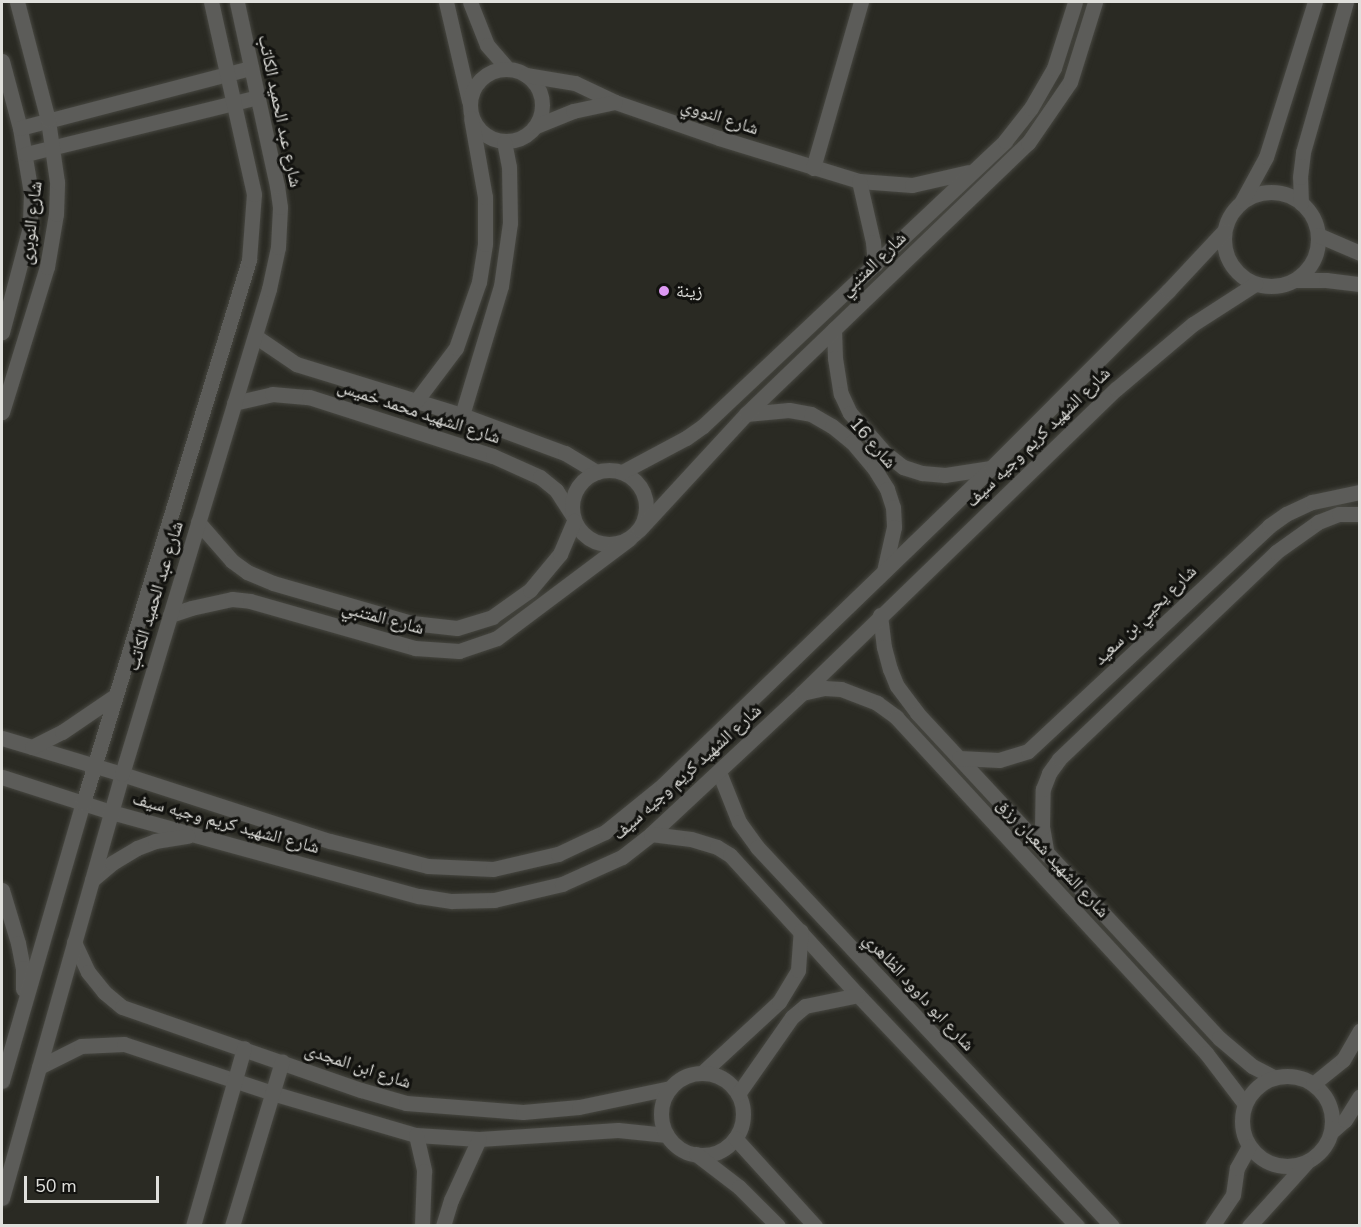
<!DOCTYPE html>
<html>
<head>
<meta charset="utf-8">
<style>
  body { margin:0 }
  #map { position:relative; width:1361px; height:1227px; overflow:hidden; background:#2a2a23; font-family:"Nunito Sans","Noto Naskh Arabic",sans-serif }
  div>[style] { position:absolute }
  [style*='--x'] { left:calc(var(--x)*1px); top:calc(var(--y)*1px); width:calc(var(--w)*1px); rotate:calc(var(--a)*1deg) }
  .roads { filter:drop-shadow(0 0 2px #474741) drop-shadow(0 0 2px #474741) }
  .minor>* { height:15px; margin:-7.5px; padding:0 7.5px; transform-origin:7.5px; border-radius:7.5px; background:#5c5c59 }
  .minor>.ring { margin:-7.5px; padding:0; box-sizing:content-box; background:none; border:15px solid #5c5c59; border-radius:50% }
  .dots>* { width:16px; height:16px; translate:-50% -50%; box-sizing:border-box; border:3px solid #12120f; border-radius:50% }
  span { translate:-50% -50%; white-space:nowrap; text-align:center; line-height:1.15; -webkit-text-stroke:6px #12120f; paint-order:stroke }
  .street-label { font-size:18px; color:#e0e0dc }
  .poi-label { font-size:18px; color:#e0e0dc }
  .left { translate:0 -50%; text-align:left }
  .frame { position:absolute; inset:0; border:3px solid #e0e0dc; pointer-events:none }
  .scale { position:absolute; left:24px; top:1176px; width:135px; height:27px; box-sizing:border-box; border:3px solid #e0e0dc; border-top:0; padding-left:8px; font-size:18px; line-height:21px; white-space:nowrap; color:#e0e0dc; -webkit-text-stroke:4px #12120f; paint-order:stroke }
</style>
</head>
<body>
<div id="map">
  <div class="roads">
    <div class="minor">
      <div style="--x:446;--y:2;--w:102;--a:76.9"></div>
      <div style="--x:470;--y:2;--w:46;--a:68.4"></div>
      <div style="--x:487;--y:45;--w:30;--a:49"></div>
      <div style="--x:2;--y:61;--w:69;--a:75"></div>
      <div style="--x:20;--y:128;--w:66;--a:80.4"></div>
      <div style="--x:31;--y:193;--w:34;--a:92"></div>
      <div style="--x:30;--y:227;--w:109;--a:104.9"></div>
      <div class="ring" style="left:470px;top:69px;width:57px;height:57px"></div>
      <div style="--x:526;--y:75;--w:50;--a:9.3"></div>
      <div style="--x:575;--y:83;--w:44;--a:25.4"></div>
      <div style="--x:615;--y:102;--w:110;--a:19.1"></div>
      <div style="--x:719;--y:138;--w:146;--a:17.1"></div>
      <div style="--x:859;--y:181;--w:53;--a:4.3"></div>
      <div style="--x:912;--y:185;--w:58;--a:-12.8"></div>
      <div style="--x:536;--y:126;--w:40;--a:-22"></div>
      <div style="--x:573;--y:111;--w:43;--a:-12.1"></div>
      <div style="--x:20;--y:128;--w:239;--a:-14.6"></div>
      <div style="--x:26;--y:154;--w:239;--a:-13.8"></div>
      <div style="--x:813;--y:168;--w:173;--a:-73.9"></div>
      <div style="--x:859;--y:181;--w:63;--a:77.1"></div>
      <div style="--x:873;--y:242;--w:23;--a:85"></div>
      <div class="ring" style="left:1224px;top:192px;width:79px;height:79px"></div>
      <div style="--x:1242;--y:201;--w:50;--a:-61.4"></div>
      <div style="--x:1266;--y:157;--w:163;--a:-72.5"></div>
      <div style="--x:1301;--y:203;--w:26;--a:-92"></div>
      <div style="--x:1300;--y:177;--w:25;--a:-83"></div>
      <div style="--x:1303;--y:152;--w:156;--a:-74"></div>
      <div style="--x:1318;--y:235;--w:46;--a:23.2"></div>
      <div style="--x:1295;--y:280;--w:31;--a:0"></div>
      <div style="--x:1326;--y:280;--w:34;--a:7"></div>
      <div style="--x:834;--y:329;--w:29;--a:88"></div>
      <div style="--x:835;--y:358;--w:36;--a:81"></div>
      <div style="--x:841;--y:394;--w:21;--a:65"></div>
      <div style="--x:850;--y:413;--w:53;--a:48.8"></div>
      <div style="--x:885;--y:453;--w:23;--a:38"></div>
      <div style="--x:903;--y:467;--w:20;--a:18"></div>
      <div style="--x:922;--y:473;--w:23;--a:5"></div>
      <div style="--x:945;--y:475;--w:47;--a:-8.7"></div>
      <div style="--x:255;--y:336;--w:50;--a:34.3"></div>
      <div style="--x:296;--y:364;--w:174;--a:17.1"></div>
      <div style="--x:462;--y:415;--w:110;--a:20.3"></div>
      <div style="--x:565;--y:453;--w:37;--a:31"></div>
      <div style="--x:416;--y:401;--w:66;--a:-53"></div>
      <div style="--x:456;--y:348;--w:70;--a:-70.8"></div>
      <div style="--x:479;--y:282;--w:38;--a:-81"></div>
      <div style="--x:485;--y:244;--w:47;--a:-90"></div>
      <div style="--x:485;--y:197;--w:80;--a:-100"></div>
      <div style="--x:234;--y:403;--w:39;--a:-13"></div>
      <div style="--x:272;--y:394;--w:37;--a:5"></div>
      <div style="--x:309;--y:397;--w:193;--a:17.8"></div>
      <div style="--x:493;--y:456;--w:51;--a:24.1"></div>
      <div style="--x:540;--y:477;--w:21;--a:39"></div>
      <div style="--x:556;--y:490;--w:30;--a:57"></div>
      <div style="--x:2;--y:412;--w:152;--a:-72.8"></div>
      <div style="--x:47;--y:267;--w:54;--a:-80.4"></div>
      <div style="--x:56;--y:214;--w:32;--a:-88"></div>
      <div style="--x:57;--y:182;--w:63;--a:-98.3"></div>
      <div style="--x:48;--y:120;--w:122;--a:-104.7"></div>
      <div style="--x:746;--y:414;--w:43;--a:-5.3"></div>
      <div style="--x:789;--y:410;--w:22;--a:10"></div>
      <div style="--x:811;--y:414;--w:24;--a:30"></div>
      <div style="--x:832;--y:426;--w:26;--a:39"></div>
      <div style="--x:852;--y:442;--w:34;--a:50"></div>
      <div style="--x:874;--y:468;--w:25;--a:58"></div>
      <div style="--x:887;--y:489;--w:19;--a:72"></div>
      <div style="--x:893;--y:507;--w:20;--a:87"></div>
      <div style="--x:894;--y:527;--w:45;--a:102.8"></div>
      <div style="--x:462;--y:415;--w:135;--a:-73.2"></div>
      <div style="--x:501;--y:286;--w:64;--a:-81.9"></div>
      <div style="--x:510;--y:223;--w:56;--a:-91"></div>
      <div style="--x:509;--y:167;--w:25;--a:-101"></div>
      <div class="ring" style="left:572px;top:470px;width:59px;height:59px"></div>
      <div style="--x:622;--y:472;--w:72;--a:-28"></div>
      <div style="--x:686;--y:438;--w:21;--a:-35"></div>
      <div style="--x:703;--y:426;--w:415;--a:-43.3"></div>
      <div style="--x:1005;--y:141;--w:42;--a:-51.8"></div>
      <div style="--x:1031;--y:108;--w:46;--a:-60.1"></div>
      <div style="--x:1054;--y:68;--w:69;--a:-72.3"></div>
      <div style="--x:198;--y:522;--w:52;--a:48.9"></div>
      <div style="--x:232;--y:561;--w:19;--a:36"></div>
      <div style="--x:247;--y:572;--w:28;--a:23"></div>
      <div style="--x:273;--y:583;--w:145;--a:16.1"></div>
      <div style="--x:412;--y:623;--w:45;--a:6.3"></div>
      <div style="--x:457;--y:628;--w:37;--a:-17"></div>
      <div style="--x:492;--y:617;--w:47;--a:-35.4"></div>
      <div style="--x:530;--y:590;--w:47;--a:-50.2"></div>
      <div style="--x:560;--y:554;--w:36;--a:-67"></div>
      <div style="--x:639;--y:530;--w:158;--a:-47.3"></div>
      <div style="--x:746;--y:414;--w:391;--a:-43.9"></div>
      <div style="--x:1028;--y:143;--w:74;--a:-55.5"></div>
      <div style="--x:1070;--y:82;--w:84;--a:-72.6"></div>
      <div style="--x:170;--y:615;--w:22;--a:-18"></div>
      <div style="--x:191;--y:608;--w:42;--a:-12.4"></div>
      <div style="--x:232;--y:599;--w:18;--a:6"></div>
      <div style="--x:250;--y:601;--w:172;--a:15.9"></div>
      <div style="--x:415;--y:648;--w:44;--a:3.9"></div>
      <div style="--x:459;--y:651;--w:40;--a:-18.9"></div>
      <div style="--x:497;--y:638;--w:165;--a:-36.9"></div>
      <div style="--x:880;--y:615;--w:32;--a:83"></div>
      <div style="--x:884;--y:647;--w:23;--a:75"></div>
      <div style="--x:890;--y:669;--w:18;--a:68"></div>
      <div style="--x:897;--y:686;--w:34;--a:53"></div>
      <div style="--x:917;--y:713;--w:444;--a:47.1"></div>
      <div style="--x:1219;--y:1038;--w:43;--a:40.3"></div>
      <div style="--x:1252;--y:1066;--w:25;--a:27"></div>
      <div style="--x:802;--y:693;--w:23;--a:-13"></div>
      <div style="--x:824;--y:688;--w:17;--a:3"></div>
      <div style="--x:841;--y:689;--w:39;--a:21"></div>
      <div style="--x:877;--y:703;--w:24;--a:36"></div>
      <div style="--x:896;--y:717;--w:457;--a:47.3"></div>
      <div style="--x:1206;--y:1053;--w:64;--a:52.6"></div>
      <div style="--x:2;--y:738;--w:125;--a:16.7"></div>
      <div style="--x:122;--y:774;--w:219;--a:17.9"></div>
      <div style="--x:330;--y:841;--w:101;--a:14.3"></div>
      <div style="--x:428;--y:866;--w:65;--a:2.6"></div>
      <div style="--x:493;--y:869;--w:67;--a:-13"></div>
      <div style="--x:558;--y:854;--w:52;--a:-25.1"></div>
      <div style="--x:605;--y:832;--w:75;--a:-39"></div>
      <div style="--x:663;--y:785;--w:456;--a:-44"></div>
      <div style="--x:991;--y:468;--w:250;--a:-45"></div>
      <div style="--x:1168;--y:291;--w:82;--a:-47"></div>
      <div style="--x:32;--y:747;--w:34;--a:-27"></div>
      <div style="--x:62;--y:732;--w:64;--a:-34.2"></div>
      <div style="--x:959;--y:758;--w:40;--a:2.9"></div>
      <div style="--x:999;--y:760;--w:30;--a:-17"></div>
      <div style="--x:1028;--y:751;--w:330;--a:-43"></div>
      <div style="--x:1269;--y:526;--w:21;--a:-35"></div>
      <div style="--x:1286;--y:514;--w:29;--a:-25"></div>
      <div style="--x:1312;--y:502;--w:49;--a:-11.8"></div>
      <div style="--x:719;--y:772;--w:54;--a:68.2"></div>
      <div style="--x:739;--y:822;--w:31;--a:54"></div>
      <div style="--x:757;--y:847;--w:519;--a:46.87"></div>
      <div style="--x:2;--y:777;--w:114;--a:17.8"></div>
      <div style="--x:111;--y:812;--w:319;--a:15.3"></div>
      <div style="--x:419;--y:896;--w:33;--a:9"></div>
      <div style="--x:452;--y:901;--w:42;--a:-1.4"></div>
      <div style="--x:494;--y:900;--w:70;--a:-13.2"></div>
      <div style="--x:562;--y:884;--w:66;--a:-24.2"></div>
      <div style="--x:622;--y:857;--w:37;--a:-38"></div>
      <div style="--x:651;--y:834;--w:207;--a:-43"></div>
      <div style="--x:802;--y:693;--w:437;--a:-44.1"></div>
      <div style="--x:1116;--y:389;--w:101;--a:-40.2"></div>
      <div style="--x:1193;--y:324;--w:74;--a:-32.8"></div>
      <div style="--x:651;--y:834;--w:40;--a:7.1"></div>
      <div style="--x:691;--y:839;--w:27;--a:17"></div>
      <div style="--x:717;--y:847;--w:15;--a:32"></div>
      <div style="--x:730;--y:855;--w:190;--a:47.6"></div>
      <div style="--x:858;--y:995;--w:318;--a:46.5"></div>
      <div style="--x:1047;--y:855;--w:27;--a:-100"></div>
      <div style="--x:1042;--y:828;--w:39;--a:-89"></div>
      <div style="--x:1043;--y:789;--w:17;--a:-69"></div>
      <div style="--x:1049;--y:773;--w:17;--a:-54"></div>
      <div style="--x:1059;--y:759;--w:300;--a:-43.6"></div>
      <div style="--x:1276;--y:552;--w:52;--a:-35.5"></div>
      <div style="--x:1318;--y:522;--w:22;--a:-21"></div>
      <div style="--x:1339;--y:514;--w:21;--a:0"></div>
      <div style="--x:92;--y:880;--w:26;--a:-40"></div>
      <div style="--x:112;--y:863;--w:29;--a:-31"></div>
      <div style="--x:137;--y:848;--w:19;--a:-21"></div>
      <div style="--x:155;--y:841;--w:33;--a:-9"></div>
      <div style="--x:2;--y:890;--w:55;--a:73.2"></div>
      <div style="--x:18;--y:943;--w:25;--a:79"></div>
      <div style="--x:23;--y:968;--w:21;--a:90"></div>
      <div style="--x:74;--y:942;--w:33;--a:65"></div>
      <div style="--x:88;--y:972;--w:26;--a:51"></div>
      <div style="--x:104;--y:992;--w:23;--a:40"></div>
      <div style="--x:122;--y:1007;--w:253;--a:19.2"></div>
      <div style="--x:361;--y:1090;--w:47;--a:16.1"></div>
      <div style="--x:406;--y:1103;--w:117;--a:4.4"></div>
      <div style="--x:523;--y:1112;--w:56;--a:-5.1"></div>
      <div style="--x:579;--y:1107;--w:93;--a:-11.8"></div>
      <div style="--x:39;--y:1067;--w:47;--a:-26.6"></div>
      <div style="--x:81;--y:1046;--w:43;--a:-2.7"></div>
      <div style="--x:124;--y:1044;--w:156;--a:18.3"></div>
      <div style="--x:272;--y:1093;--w:150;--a:16.3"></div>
      <div style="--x:416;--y:1135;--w:63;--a:3.6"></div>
      <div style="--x:479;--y:1139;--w:139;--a:-3.7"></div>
      <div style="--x:618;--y:1130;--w:49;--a:5.8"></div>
      <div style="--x:702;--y:1073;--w:105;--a:-42.7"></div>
      <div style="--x:779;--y:1002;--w:37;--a:-59"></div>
      <div style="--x:798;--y:970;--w:39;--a:-86"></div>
      <div class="ring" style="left:661px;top:1073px;width:67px;height:67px"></div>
      <div class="ring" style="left:1242px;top:1076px;width:75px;height:75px"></div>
      <div style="--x:2;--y:1081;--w:290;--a:-73.8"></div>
      <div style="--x:83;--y:803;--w:568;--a:-73"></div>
      <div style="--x:249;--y:260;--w:66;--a:-85.7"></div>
      <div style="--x:254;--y:194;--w:197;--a:-102.6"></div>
      <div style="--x:1313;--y:1084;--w:38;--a:-39"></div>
      <div style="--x:1343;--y:1060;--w:34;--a:-60"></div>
      <div style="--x:738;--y:1094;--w:94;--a:-55"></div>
      <div style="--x:792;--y:1017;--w:17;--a:-40"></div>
      <div style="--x:805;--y:1006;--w:54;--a:-11.7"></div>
      <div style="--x:1331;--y:1132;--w:18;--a:-41"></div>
      <div style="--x:1345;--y:1120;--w:28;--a:-58"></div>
      <div style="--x:416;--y:1135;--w:37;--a:77"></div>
      <div style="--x:424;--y:1171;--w:55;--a:92.1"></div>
      <div style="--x:735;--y:1138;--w:119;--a:47.7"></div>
      <div style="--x:696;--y:1154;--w:54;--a:37.5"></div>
      <div style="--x:739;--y:1187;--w:55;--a:45"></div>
      <div style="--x:2;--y:1198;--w:441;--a:-74.2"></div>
      <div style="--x:122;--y:774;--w:507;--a:-73.14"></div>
      <div style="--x:269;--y:289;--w:43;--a:-77.9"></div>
      <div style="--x:278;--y:247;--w:40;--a:-87.1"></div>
      <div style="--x:280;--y:207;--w:21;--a:-98"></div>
      <div style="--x:277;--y:186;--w:188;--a:-102.3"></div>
      <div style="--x:193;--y:1226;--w:185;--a:-74"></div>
      <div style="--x:232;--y:1226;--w:172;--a:-73.1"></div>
      <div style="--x:443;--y:1226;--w:27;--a:-73"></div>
      <div style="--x:451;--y:1200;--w:67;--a:-65.3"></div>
      <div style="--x:1212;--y:1226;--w:37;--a:-56"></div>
      <div style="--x:1233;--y:1195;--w:27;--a:-82"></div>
      <div style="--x:1237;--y:1168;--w:25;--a:-61"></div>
      <div style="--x:1249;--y:1226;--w:85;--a:-47.9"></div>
    </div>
  </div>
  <div class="dots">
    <div style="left:664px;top:291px;background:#dd99f3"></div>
  </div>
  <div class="street-label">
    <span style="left:280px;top:111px;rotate:78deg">شارع عبد الحميد الكاتب</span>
    <span style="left:720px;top:117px;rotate:18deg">شارع النووي</span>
    <span style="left:31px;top:223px;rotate:-83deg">شارع النوبرى</span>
    <span style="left:873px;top:264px;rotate:-44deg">شارع المتنبي</span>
    <span style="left:419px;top:412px;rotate:18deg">شارع الشهيد محمد خميس</span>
    <span style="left:1038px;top:437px;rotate:-44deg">شارع الشهيد كريم وجيه سيف</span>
    <span style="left:873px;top:443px;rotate:49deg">شارع 16</span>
    <span style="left:155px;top:596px;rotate:-73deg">شارع عبد الحميد الكاتب</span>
    <span style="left:1145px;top:615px;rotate:-44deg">شارع يحيي بن سعيد</span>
    <span style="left:383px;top:618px;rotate:15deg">شارع المتنبي</span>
    <span style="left:687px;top:772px;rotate:-42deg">شارع الشهيد كريم وجيه سيف</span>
    <span style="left:226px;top:823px;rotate:15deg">شارع الشهيد كريم وجيه سيف</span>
    <span style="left:1053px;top:858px;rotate:47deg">شارع الشهيد شعبان رزق</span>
    <span style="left:919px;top:992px;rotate:47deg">شارع ابو داوود الظاهري</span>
    <span style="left:358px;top:1066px;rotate:18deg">شارع ابن المجدى</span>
  </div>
  <div class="poi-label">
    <span class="left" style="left:676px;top:291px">زينة</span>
  </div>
  <div class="frame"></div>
  <div class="scale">50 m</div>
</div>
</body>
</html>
